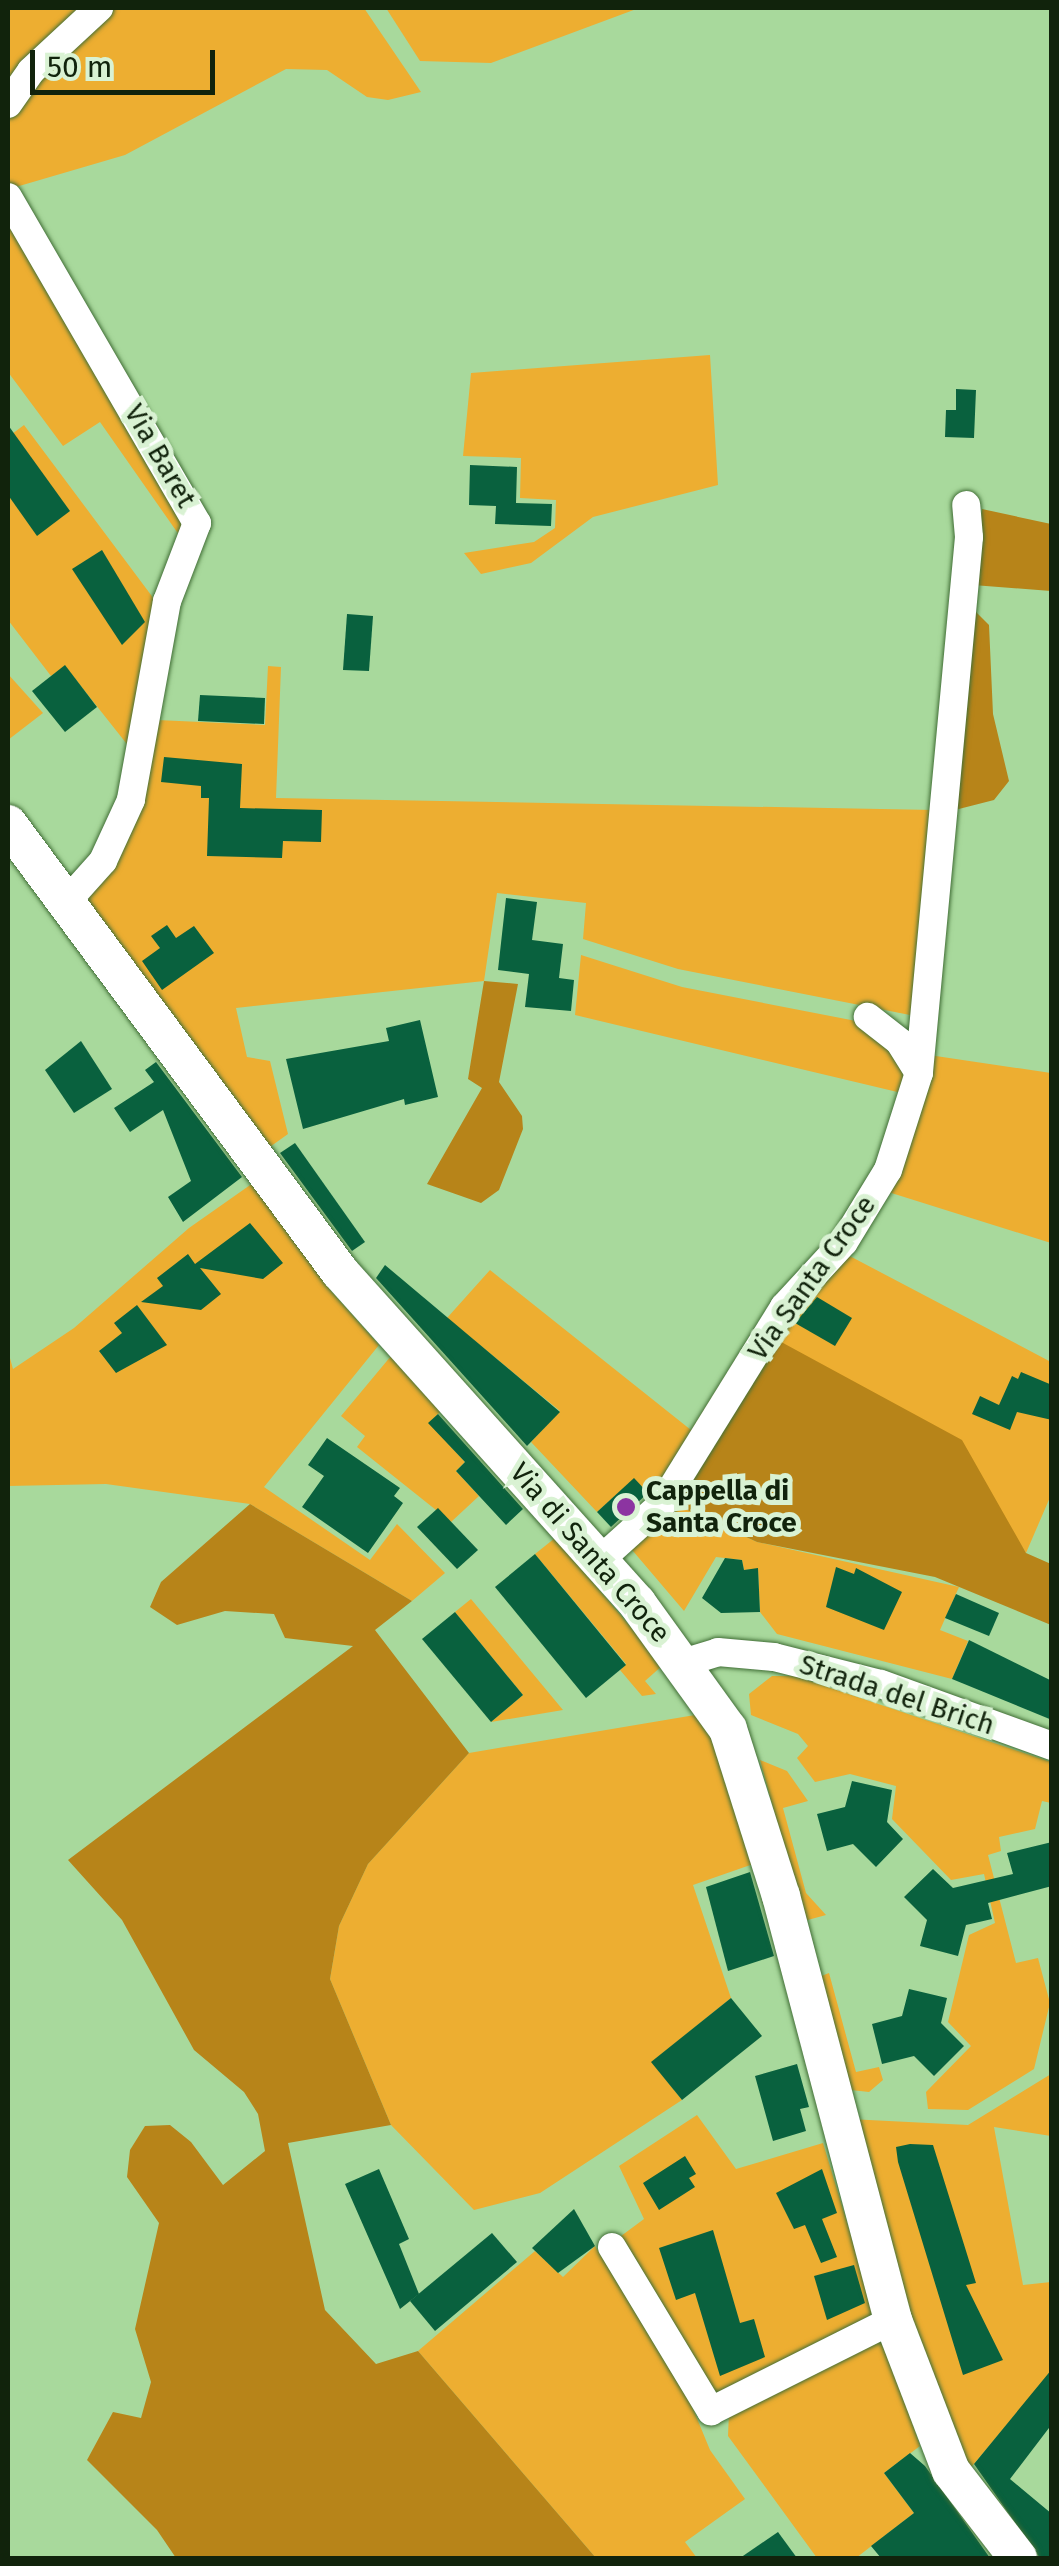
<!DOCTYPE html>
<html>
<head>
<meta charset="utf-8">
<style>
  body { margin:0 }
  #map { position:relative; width:1059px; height:2566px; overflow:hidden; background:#a8d99c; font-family:"Fira Sans",sans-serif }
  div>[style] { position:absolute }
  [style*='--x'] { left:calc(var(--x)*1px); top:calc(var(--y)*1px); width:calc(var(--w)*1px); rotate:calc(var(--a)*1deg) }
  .green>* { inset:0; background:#edae31 }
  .forest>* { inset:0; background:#b78419 }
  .building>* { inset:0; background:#09613e }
  .roads { filter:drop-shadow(0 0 2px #416e36) drop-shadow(0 0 2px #416e36) }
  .street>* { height:28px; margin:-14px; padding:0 14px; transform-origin:14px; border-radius:14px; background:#fff }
  .secondary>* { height:38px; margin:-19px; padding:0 19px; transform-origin:19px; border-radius:19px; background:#fff }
  .dots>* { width:28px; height:28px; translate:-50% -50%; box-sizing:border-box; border:5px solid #d9f2d3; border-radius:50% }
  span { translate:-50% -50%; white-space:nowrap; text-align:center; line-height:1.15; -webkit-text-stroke:10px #d9f2d3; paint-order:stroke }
  .street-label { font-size:28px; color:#11230c }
  .poi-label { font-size:28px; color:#11230c; font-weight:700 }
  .left { translate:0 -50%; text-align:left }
  .frame { position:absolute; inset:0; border:10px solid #11230c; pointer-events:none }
  .scale { position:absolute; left:30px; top:50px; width:185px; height:45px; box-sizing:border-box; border:5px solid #11230c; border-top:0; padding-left:12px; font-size:30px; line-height:35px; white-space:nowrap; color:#11230c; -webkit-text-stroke:8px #d9f2d3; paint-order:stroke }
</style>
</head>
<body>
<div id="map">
  <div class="green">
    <div style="clip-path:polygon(8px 8px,86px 8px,8px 91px)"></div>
    <div style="clip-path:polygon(112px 8px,364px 8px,421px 92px,388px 100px,367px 97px,327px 70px,286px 69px,125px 155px,9px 189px,8px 115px,17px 98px)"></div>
    <div style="clip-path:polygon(386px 8px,639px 8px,491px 63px,420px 61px)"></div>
    <div style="clip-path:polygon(8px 208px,182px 502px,184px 542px,100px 422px,63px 446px,8px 372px)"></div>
    <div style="clip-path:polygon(710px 355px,718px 485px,593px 517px,531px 563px,481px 574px,464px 553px,534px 542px,555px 528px,556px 500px,520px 498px,521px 458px,463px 456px,471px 373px)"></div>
    <div style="clip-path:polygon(24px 425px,157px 603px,130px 748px,65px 666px,51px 676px,8px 620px,8px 437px)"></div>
    <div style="clip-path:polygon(268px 666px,281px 667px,276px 798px,934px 810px,915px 1016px,678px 969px,583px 939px,586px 903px,497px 893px,484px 981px,236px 1008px,247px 1057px,270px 1061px,288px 1134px,267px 1149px,87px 901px,134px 827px,157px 720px,265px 725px)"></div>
    <div style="clip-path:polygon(8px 674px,43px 713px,8px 740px)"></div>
    <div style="clip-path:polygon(581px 955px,682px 987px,856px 1021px,903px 1059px,910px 1095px,575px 1015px)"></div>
    <div style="clip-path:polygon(929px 1055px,1051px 1073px,1051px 1243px,885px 1191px)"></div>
    <div style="clip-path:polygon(253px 1183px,331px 1291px,379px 1345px,264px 1487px,370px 1560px,397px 1524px,445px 1573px,412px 1601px,250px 1504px,106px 1484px,8px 1486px,8px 1351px,13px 1369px,74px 1328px,189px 1228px)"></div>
    <div style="clip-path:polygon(844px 1253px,1051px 1362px,1051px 1495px,1026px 1553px,1006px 1522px,772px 1337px)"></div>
    <div style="clip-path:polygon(490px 1270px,691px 1430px,760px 1320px,655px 1501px,634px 1479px,597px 1512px,531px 1442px,560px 1411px,447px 1318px)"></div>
    <div style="clip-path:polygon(391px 1356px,442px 1410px,429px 1423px,465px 1462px,456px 1471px,479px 1496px,451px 1522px,357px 1447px,365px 1436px,341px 1416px)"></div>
    <div style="clip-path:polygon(672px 1503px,757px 1542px,959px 1587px,940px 1630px,968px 1641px,952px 1679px,777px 1634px,760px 1612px,758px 1569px,744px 1570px,742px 1560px,716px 1557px,684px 1611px,627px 1544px)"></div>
    <div style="clip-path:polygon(555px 1538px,663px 1665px,645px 1681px,656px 1694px,642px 1696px,620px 1670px,626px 1664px,535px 1554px)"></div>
    <div style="clip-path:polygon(471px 1599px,563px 1710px,491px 1722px,523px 1695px,455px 1612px)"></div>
    <div style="clip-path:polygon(772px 1676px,795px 1676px,1051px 1762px,1051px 1803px,1042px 1801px,1035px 1829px,999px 1837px,1001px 1851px,988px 1855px,1016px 1963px,1038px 1958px,1050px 2003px,1034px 2069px,968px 2110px,928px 2109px,926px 2092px,971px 2046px,948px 2022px,969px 1935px,995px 1923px,984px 1874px,951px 1880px,892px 1819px,896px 1786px,850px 1774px,815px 1782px,797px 1758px,808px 1746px,798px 1734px,751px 1715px,749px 1694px)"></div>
    <div style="clip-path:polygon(701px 1714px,717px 1736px,759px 1862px,693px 1885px,731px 1998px,652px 2062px,682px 2100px,540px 2193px,474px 2210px,391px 2125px,330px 1979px,339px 1926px,368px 1864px,469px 1753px)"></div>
    <div style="clip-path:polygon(760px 1760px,787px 1771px,808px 1801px,783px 1808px,806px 1893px,826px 1915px,804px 1921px)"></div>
    <div style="clip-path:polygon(829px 1973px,856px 2072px,879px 2067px,883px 2080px,869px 2092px,851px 2090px,819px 1977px)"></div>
    <div style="clip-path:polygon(1051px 2074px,1051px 2136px,994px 2127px,1023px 2285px,1051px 2282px,1051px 2412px,1030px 2397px,968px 2471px,899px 2298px,849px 2119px,968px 2125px)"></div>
    <div style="clip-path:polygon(697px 2115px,736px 2169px,823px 2143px,876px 2318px,717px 2395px,621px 2236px,644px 2219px,619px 2166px)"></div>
    <div style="clip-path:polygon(595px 2246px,682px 2382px,710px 2450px,745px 2499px,685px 2542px,697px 2558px,596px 2558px,418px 2351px,535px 2251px,563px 2277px)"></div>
    <div style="clip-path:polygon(882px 2334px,920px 2446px,884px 2473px,914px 2513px,856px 2558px,817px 2558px,728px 2436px,729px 2412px)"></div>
  </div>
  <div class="forest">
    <div style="clip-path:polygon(982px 509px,1051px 524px,1051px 591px,973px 585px)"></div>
    <div style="clip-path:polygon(971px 607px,989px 625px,993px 714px,1009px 781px,994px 800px,951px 811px)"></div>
    <div style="clip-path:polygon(484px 981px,518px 984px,499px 1082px,522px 1116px,523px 1129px,499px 1190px,481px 1203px,427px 1184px,482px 1088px,468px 1079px)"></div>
    <div style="clip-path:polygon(772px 1337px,962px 1440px,1026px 1553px,1051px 1564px,1051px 1625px,935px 1577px,757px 1542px,672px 1503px)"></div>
    <div style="clip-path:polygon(250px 1504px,412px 1601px,375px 1630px,469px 1753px,368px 1864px,339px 1926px,330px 1979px,391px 2125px,288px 2143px,325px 2310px,376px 2364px,418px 2351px,596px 2558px,176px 2558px,157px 2530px,87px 2460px,113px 2412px,141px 2418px,151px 2382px,135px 2329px,159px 2223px,127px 2177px,130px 2150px,145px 2126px,170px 2125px,191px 2142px,223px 2185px,265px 2151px,258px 2114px,244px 2092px,194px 2050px,122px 1920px,68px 1860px,353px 1646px,285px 1638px,274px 1614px,225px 1611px,177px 1625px,150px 1607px,161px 1582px)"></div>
  </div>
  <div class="building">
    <div style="clip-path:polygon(956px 389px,976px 390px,974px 438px,945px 437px,946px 410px,956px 410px)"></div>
    <div style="clip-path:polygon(8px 425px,70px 511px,37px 536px,8px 495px)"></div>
    <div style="clip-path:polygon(470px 465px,517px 467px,516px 503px,552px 504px,551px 526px,495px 524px,496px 506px,469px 505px)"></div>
    <div style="clip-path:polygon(102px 550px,145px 622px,122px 645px,72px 569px)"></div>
    <div style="clip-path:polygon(347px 614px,373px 616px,369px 671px,343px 670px)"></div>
    <div style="clip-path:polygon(65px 665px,97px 707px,65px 732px,32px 691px)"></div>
    <div style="clip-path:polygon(200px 695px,265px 698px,264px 724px,198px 721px)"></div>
    <div style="clip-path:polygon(164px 757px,242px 764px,240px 808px,322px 810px,321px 842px,283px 841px,282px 858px,207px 856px,209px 798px,201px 798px,201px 786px,161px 782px)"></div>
    <div style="clip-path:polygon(506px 898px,537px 902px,532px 940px,563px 944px,559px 978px,574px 980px,571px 1011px,525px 1007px,529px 974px,498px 970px)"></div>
    <div style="clip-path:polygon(167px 925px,176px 938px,194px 926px,214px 953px,162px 990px,142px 961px,160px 948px,151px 936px)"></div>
    <div style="clip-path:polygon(420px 1020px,438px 1097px,405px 1105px,404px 1099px,303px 1129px,286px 1059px,389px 1041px,386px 1028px)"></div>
    <div style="clip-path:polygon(81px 1041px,112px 1089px,74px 1113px,45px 1070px)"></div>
    <div style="clip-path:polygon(156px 1062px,242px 1177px,183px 1222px,168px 1197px,191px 1181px,163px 1110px,130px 1132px,114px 1108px,154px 1082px,145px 1070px)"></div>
    <div style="clip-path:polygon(295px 1143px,365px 1242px,352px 1251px,280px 1153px)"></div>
    <div style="clip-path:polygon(250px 1223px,283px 1263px,263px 1279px,200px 1268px,221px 1294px,201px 1310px,141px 1302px,163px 1286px,157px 1278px,188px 1254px,195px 1264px)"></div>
    <div style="clip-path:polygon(385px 1265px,560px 1412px,527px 1446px,376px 1278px)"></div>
    <div style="clip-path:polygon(817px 1297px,852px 1318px,835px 1346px,795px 1323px)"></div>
    <div style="clip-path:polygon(137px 1305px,167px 1345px,116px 1373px,99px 1351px,122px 1333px,114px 1323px)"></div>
    <div style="clip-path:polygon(1021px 1372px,1052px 1385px,1052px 1420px,1017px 1412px,1010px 1430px,972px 1414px,980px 1396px,999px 1405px,1012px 1376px,1018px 1379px)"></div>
    <div style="clip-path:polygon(438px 1414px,523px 1509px,506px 1525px,456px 1471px,465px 1462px,428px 1423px)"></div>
    <div style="clip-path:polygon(327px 1438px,400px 1488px,394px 1496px,403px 1503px,368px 1553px,302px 1507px,324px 1476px,308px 1465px)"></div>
    <div style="clip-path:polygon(634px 1478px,648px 1493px,611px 1527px,597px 1512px)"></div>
    <div style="clip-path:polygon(438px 1508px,478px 1550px,457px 1569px,417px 1527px)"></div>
    <div style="clip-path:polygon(535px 1554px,626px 1665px,586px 1698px,495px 1587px)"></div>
    <div style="clip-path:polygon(725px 1558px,742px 1560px,744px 1570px,758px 1568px,760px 1612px,721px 1613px,702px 1598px)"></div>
    <div style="clip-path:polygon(836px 1567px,854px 1574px,856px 1568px,902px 1592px,884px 1630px,826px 1607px)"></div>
    <div style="clip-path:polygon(956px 1594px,999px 1613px,989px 1636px,945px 1618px)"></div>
    <div style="clip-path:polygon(455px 1612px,523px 1695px,491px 1722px,422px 1639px)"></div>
    <div style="clip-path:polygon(969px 1640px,1052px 1681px,1052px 1720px,952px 1679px)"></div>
    <div style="clip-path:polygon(852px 1781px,892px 1790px,887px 1822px,903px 1839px,876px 1867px,853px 1844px,827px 1851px,817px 1814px,845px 1807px)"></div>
    <div style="clip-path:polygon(1052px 1842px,1052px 1886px,988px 1903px,992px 1919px,966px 1925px,958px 1956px,920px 1946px,927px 1920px,904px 1897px,933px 1869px,953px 1888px,1013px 1874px,1007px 1853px)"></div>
    <div style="clip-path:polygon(750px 1872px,774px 1956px,728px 1971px,706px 1887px)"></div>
    <div style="clip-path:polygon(909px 1989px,947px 1998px,941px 2023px,964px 2046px,934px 2076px,914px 2056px,882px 2064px,872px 2024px,902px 2016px)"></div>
    <div style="clip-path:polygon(731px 1998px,762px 2036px,682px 2100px,651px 2062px)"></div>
    <div style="clip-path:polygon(797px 2064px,809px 2107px,800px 2109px,806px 2131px,773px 2141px,755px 2076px)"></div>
    <div style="clip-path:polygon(910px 2144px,933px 2145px,976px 2283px,966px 2285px,1003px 2360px,963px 2375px,898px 2162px,896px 2147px)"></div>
    <div style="clip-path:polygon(685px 2156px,696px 2174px,689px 2178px,695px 2187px,659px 2210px,643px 2183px)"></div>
    <div style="clip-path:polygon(379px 2169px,409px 2239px,399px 2244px,419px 2294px,400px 2309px,345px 2184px)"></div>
    <div style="clip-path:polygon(822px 2169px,837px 2213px,822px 2219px,837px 2257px,821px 2263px,805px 2225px,794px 2229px,776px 2193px)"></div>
    <div style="clip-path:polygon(574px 2209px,595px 2246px,558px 2273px,532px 2248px)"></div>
    <div style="clip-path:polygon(713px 2230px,740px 2323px,754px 2319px,765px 2357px,720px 2376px,695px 2293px,676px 2300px,659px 2248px)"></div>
    <div style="clip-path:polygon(492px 2233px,517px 2262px,435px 2331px,410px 2301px)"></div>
    <div style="clip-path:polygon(854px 2265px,865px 2303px,827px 2320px,814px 2276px)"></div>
    <div style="clip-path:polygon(1052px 2369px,1052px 2424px,1010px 2479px,1052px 2514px,1052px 2558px,1040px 2558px,974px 2464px)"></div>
    <div style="clip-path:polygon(910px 2453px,925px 2466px,990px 2558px,881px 2558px,871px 2546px,914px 2513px,884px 2473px)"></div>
    <div style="clip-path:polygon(778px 2532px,797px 2558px,740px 2558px)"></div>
  </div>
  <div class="roads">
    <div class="street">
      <div style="--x:8;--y:104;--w:40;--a:-55.1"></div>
      <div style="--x:31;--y:71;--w:93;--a:-42.8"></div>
      <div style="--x:8;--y:197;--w:377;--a:59.9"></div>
      <div style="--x:197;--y:523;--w:84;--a:111"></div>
      <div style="--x:167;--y:601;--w:202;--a:100.3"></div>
      <div style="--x:131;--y:800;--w:67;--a:114.7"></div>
      <div style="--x:103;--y:861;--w:51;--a:131.8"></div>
      <div style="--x:919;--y:1072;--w:537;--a:-84.66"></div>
      <div style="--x:969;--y:537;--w:32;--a:-95"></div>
      <div style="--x:600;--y:1560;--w:84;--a:-42.1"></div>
      <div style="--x:662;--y:1504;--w:232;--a:-58.2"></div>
      <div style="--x:784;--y:1307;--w:88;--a:-47.3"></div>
      <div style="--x:844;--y:1242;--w:84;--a:-58.6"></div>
      <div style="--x:888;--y:1170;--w:102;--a:-72.3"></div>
      <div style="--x:919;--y:1073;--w:36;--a:-122"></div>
      <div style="--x:900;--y:1042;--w:41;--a:-142"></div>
      <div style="--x:683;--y:1663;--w:37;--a:-17"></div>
      <div style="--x:718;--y:1652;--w:56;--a:5.1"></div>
      <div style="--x:774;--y:1657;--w:110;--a:14.2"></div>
      <div style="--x:881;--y:1684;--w:182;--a:19.9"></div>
      <div style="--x:612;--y:2247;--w:192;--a:58.9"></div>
      <div style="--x:711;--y:2411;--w:203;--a:-26.6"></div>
    </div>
    <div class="secondary">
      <div style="--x:8;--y:824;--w:558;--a:53.46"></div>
      <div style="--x:340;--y:1272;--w:445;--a:48.1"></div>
      <div style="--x:637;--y:1603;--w:155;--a:54.2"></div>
      <div style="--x:728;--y:1729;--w:175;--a:72.4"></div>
      <div style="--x:781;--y:1896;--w:439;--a:75.2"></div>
      <div style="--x:893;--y:2320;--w:162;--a:69"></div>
      <div style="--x:951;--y:2471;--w:110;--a:52.4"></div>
    </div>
  </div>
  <div class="dots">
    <div style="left:626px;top:1507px;background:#8c34a1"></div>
  </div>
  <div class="street-label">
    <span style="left:160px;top:456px;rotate:60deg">Via Baret</span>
    <span style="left:812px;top:1278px;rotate:-54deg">Via Santa Croce</span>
    <span style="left:590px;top:1553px;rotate:49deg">Via di Santa Croce</span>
    <span style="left:897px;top:1695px;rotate:18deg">Strada del Brich</span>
  </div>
  <div class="poi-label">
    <span class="left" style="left:646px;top:1507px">Cappella di<br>Santa Croce</span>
  </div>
  <div class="frame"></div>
  <div class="scale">50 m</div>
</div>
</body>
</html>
